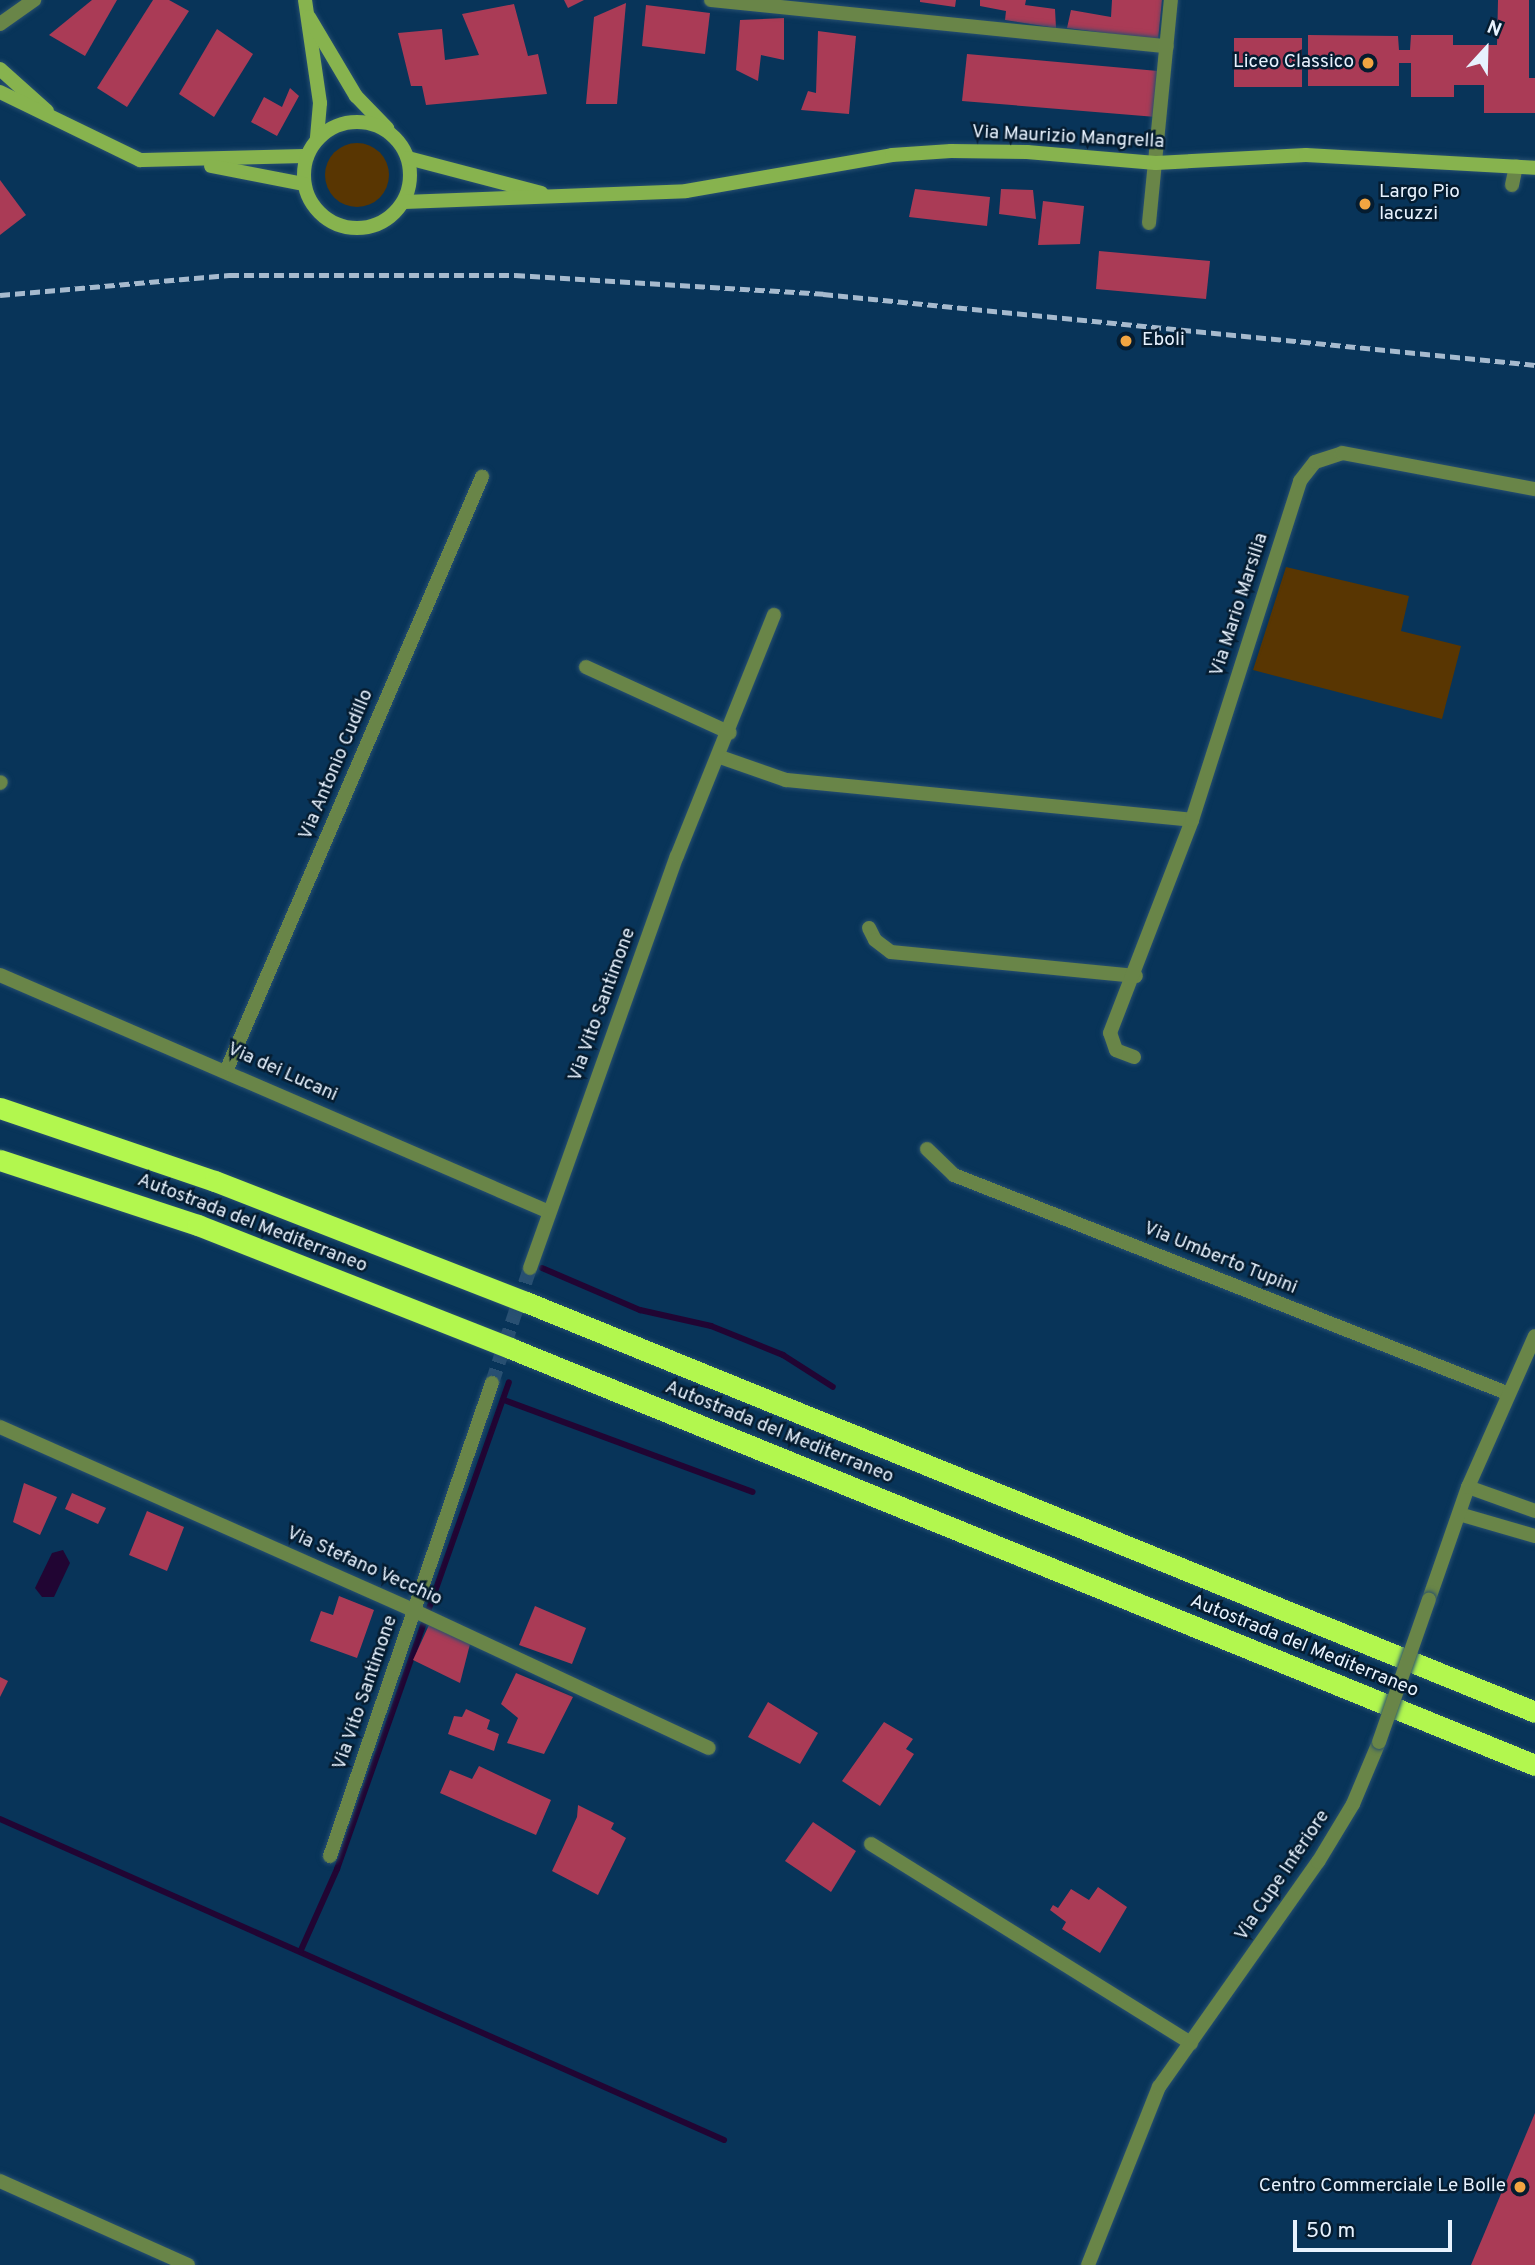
<!DOCTYPE html>
<html>
<head>
<meta charset="utf-8">
<style>
  body { margin:0 }
  #map { position:relative; width:1535px; height:2265px; overflow:hidden; background:#083459; font-family:Overpass,sans-serif }
  div>[style] { position:absolute }
  [style*='--x'] { left:calc(var(--x)*1px); top:calc(var(--y)*1px); width:calc(var(--w)*1px); rotate:calc(var(--a)*1deg) }
  .green>* { inset:0; background:#593602 }
  .round { border-radius:50% }
  .water>* { inset:0; background:#210533 }
  .stream>* { height:6px; margin:-3px; padding:0 3px; transform-origin:3px; border-radius:3px; background:#210533 }
  .building>* { inset:0; background:#aa3b56 }
  .street-tunnel>* { height:14px; margin-top:-7px; transform-origin:0; background:repeating-linear-gradient(90deg,#295072 0 14px,transparent 0 21px) }
  .roads { filter:drop-shadow(0 0 2px #274f70) drop-shadow(0 0 2px #274f70) }
  .street>* { height:14px; margin:-7px; padding:0 7px; transform-origin:7px; border-radius:7px; background:#698548 }
  .secondary>* { height:14px; margin:-7px; padding:0 7px; transform-origin:7px; border-radius:7px; background:#87b34e }
  .secondary>.ring { margin:-7px; padding:0; box-sizing:content-box; background:none; border:14px solid #87b34e; border-radius:50% }
  .highway>* { height:21px; margin:-10.5px; padding:0 10.5px; transform-origin:10.5px; border-radius:10.5px; background:#b2f74e }
  .rail>* { height:5px; margin-top:-2.5px; transform-origin:0; background:repeating-linear-gradient(90deg,#a6bace 0 10px,transparent 0 15px) }
  .bridges { filter:drop-shadow(0 0 2px #274f70) drop-shadow(0 0 2px #274f70) }
  .street-bridge>* { height:14px; margin:-7px; padding:0 7px; transform-origin:7px; border-radius:7px; background:#698548 }
  .dots>* { width:19px; height:19px; translate:-50% -50%; box-sizing:border-box; border:4px solid #051c30; border-radius:50% }
  span { translate:-50% -50%; white-space:nowrap; text-align:center; line-height:1.15; -webkit-text-stroke:5px #051c30; paint-order:stroke }
  .poi-label { font-size:19px; color:#e7f2fe }
  .right { translate:-100% -50%; text-align:right }
  .left { translate:0 -50%; text-align:left }
  .street-label { font-size:19px; color:#e7f2fe }
  .north { position:absolute; left:1451px; top:14px; width:70px; height:70px; -webkit-text-stroke:5px #051c30; paint-order:stroke; rotate:22deg; font-size:19px; font-weight:700; line-height:28px; text-align:center; color:#e7f2fe }
  .north::after { content:''; display:block; margin:auto; width:24px; height:32px; background:#e7f2fe; clip-path:polygon(50% 0,100% 100%,50% 72%,0 100%) }
  .scale { position:absolute; left:1293px; top:2220px; width:159px; height:32px; box-sizing:border-box; border:4px solid #e7f2fe; border-top:0; padding-left:9px; font-size:21px; line-height:24px; white-space:nowrap; color:#e7f2fe; -webkit-text-stroke:5px #051c30; paint-order:stroke }
</style>
</head>
<body>
<div id="map">
  <div class="green">
    <div class="round" style="left:325px;top:143px;width:64px;height:64px"></div>
    <div style="clip-path:polygon(1286px 567px,1409px 596px,1401px 631px,1461px 646px,1442px 719px,1253px 670px)"></div>
  </div>
  <div class="water">
    <div style="clip-path:polygon(63px 1550px,70px 1563px,54px 1597px,42px 1597px,35px 1588px,52px 1553px)"></div>
  </div>
  <div class="stream">
    <div style="--x:542;--y:1268;--w:107;--a:23.2"></div>
    <div style="--x:640;--y:1310;--w:73;--a:12.7"></div>
    <div style="--x:711;--y:1326;--w:78;--a:21.9"></div>
    <div style="--x:783;--y:1355;--w:59;--a:32.6"></div>
    <div style="--x:504;--y:1400;--w:265;--a:20.3"></div>
    <div style="--x:0;--y:1819;--w:792;--a:23.91"></div>
    <div style="--x:301;--y:1950;--w:89;--a:-66"></div>
    <div style="--x:337;--y:1869;--w:516;--a:-70.55"></div>
  </div>
  <div class="building">
    <div style="clip-path:polygon(92px 0,117px 0,85px 56px,49px 35px)"></div>
    <div style="clip-path:polygon(153px 0,169px 0,189px 11px,127px 107px,97px 88px)"></div>
    <div style="clip-path:polygon(564px 0,584px 0,568px 8px)"></div>
    <div style="clip-path:polygon(920px 0,956px 0,955px 7px,920px 2px)"></div>
    <div style="clip-path:polygon(980px 0,1026px 0,1025px 5px,1055px 9px,1056px 28px,1005px 20px,1006px 11px,980px 6px)"></div>
    <div style="clip-path:polygon(1112px 0,1162px 0,1158px 40px,1067px 28px,1071px 10px,1111px 17px)"></div>
    <div style="clip-path:polygon(1498px 0,1529px 0,1529px 78px,1535px 78px,1535px 113px,1484px 113px,1484px 85px,1454px 85px,1454px 97px,1411px 97px,1411px 63px,1399px 63px,1399px 86px,1308px 86px,1308px 35px,1398px 36px,1399px 50px,1410px 50px,1411px 35px,1453px 35px,1453px 45px,1497px 45px)"></div>
    <div style="clip-path:polygon(626px 3px,617px 104px,586px 104px,594px 17px)"></div>
    <div style="clip-path:polygon(514px 4px,528px 56px,538px 54px,547px 94px,426px 105px,422px 86px,411px 86px,398px 33px,442px 29px,445px 60px,479px 55px,462px 14px)"></div>
    <div style="clip-path:polygon(646px 5px,710px 13px,705px 54px,642px 46px)"></div>
    <div style="clip-path:polygon(784px 18px,784px 60px,761px 55px,758px 81px,736px 70px,740px 20px)"></div>
    <div style="clip-path:polygon(217px 29px,253px 54px,214px 117px,179px 94px)"></div>
    <div style="clip-path:polygon(818px 31px,856px 36px,849px 114px,801px 110px,808px 91px,816px 93px)"></div>
    <div style="clip-path:polygon(1234px 38px,1302px 38px,1302px 87px,1234px 87px)"></div>
    <div style="clip-path:polygon(967px 54px,1158px 71px,1156px 117px,962px 101px)"></div>
    <div style="clip-path:polygon(290px 88px,299px 96px,277px 136px,251px 122px,264px 97px,282px 107px)"></div>
    <div style="clip-path:polygon(0 180px,26px 215px,0 235px)"></div>
    <div style="clip-path:polygon(915px 189px,990px 197px,987px 226px,909px 217px)"></div>
    <div style="clip-path:polygon(1001px 189px,1033px 190px,1036px 219px,999px 214px)"></div>
    <div style="clip-path:polygon(1043px 201px,1084px 206px,1080px 244px,1038px 245px)"></div>
    <div style="clip-path:polygon(1099px 251px,1210px 261px,1206px 299px,1096px 289px)"></div>
    <div style="clip-path:polygon(24px 1483px,57px 1497px,40px 1535px,13px 1522px)"></div>
    <div style="clip-path:polygon(72px 1493px,106px 1508px,98px 1524px,65px 1509px)"></div>
    <div style="clip-path:polygon(147px 1511px,184px 1527px,167px 1571px,129px 1555px)"></div>
    <div style="clip-path:polygon(339px 1596px,374px 1610px,357px 1658px,310px 1641px,321px 1611px,333px 1615px)"></div>
    <div style="clip-path:polygon(535px 1606px,586px 1628px,572px 1664px,519px 1645px)"></div>
    <div style="clip-path:polygon(429px 1625px,470px 1644px,460px 1683px,413px 1660px)"></div>
    <div style="clip-path:polygon(516px 1673px,573px 1697px,544px 1754px,507px 1743px,518px 1718px,501px 1704px)"></div>
    <div style="clip-path:polygon(0 1677px,8px 1681px,0 1697px)"></div>
    <div style="clip-path:polygon(768px 1702px,818px 1733px,800px 1764px,748px 1737px)"></div>
    <div style="clip-path:polygon(466px 1709px,490px 1720px,487px 1729px,499px 1734px,494px 1751px,448px 1734px,454px 1716px,462px 1717px)"></div>
    <div style="clip-path:polygon(884px 1722px,913px 1739px,906px 1749px,914px 1754px,880px 1806px,842px 1781px)"></div>
    <div style="clip-path:polygon(479px 1766px,551px 1800px,536px 1835px,440px 1793px,450px 1770px,472px 1779px)"></div>
    <div style="clip-path:polygon(578px 1805px,614px 1823px,611px 1829px,626px 1838px,598px 1895px,552px 1871px,577px 1817px)"></div>
    <div style="clip-path:polygon(813px 1822px,856px 1851px,831px 1892px,785px 1861px)"></div>
    <div style="clip-path:polygon(1098px 1887px,1127px 1907px,1100px 1953px,1062px 1929px,1066px 1922px,1050px 1910px,1053px 1905px,1058px 1908px,1071px 1889px,1089px 1900px)"></div>
    <div style="clip-path:polygon(1535px 2113px,1535px 2265px,1471px 2265px)"></div>
  </div>
  <div class="street-tunnel">
    <div style="--x:492;--y:1383;--w:121;--a:-71.7"></div>
  </div>
  <div class="roads">
    <div class="street">
      <div style="--x:711;--y:0;--w:458;--a:5.8"></div>
      <div style="--x:0;--y:24;--w:42;--a:-35.2"></div>
      <div style="--x:1512;--y:185;--w:19;--a:-78"></div>
      <div style="--x:1149;--y:223;--w:224;--a:-84.4"></div>
      <div style="--x:586;--y:667;--w:158;--a:24.6"></div>
      <div style="--x:720;--y:757;--w:70;--a:19.2"></div>
      <div style="--x:786;--y:780;--w:408;--a:5.6"></div>
      <div style="--x:0;--y:783;--w:1;--a:-45"></div>
      <div style="--x:869;--y:928;--w:13;--a:63"></div>
      <div style="--x:875;--y:940;--w:20;--a:37"></div>
      <div style="--x:891;--y:952;--w:246;--a:5.6"></div>
      <div style="--x:0;--y:975;--w:596;--a:23.34"></div>
      <div style="--x:1134;--y:1057;--w:19;--a:-159"></div>
      <div style="--x:1116;--y:1050;--w:18;--a:-109"></div>
      <div style="--x:1110;--y:1033;--w:228;--a:-68.9"></div>
      <div style="--x:1192;--y:820;--w:356;--a:-72.3"></div>
      <div style="--x:1300;--y:481;--w:24;--a:-52"></div>
      <div style="--x:1315;--y:462;--w:28;--a:-18"></div>
      <div style="--x:1342;--y:453;--w:196;--a:10.6"></div>
      <div style="--x:227;--y:1069;--w:645;--a:-66.7"></div>
      <div style="--x:927;--y:1149;--w:37;--a:44"></div>
      <div style="--x:954;--y:1175;--w:594;--a:21.52"></div>
      <div style="--x:530;--y:1268;--w:437;--a:-70.4"></div>
      <div style="--x:677;--y:856;--w:260;--a:-68.1"></div>
      <div style="--x:0;--y:1427;--w:454;--a:23.9"></div>
      <div style="--x:415;--y:1611;--w:324;--a:25"></div>
      <div style="--x:1468;--y:1487;--w:71;--a:19.7"></div>
      <div style="--x:1459;--y:1514;--w:79;--a:16.1"></div>
      <div style="--x:1429;--y:1599;--w:119;--a:-70.8"></div>
      <div style="--x:1468;--y:1487;--w:165;--a:-66.1"></div>
      <div style="--x:871;--y:1844;--w:377;--a:31.9"></div>
      <div style="--x:330;--y:1856;--w:500;--a:-71.1"></div>
      <div style="--x:0;--y:2181;--w:206;--a:24.1"></div>
      <div style="--x:1088;--y:2265;--w:192;--a:-68.3"></div>
      <div style="--x:1159;--y:2087;--w:276;--a:-54.8"></div>
      <div style="--x:1318;--y:1862;--w:68;--a:-58.9"></div>
      <div style="--x:1353;--y:1804;--w:67;--a:-67.2"></div>
    </div>
    <div class="secondary">
      <div style="--x:305;--y:0;--w:104;--a:81.7"></div>
      <div style="--x:320;--y:103;--w:36;--a:95"></div>
      <div style="--x:309;--y:17;--w:92;--a:59.3"></div>
      <div style="--x:356;--y:96;--w:45;--a:45.9"></div>
      <div style="--x:0;--y:69;--w:63;--a:41.8"></div>
      <div style="--x:0;--y:92;--w:156;--a:25.9"></div>
      <div style="--x:140;--y:160;--w:167;--a:-1.4"></div>
      <div class="ring" style="left:304px;top:122px;width:92px;height:92px"></div>
      <div style="--x:408;--y:158;--w:138;--a:14.7"></div>
      <div style="--x:211;--y:166;--w:95;--a:11"></div>
      <div style="--x:404;--y:202;--w:282;--a:-2.2"></div>
      <div style="--x:686;--y:191;--w:209;--a:-9.9"></div>
      <div style="--x:892;--y:155;--w:59;--a:-3.9"></div>
      <div style="--x:951;--y:151;--w:76;--a:0.8"></div>
      <div style="--x:1027;--y:152;--w:129;--a:4.9"></div>
      <div style="--x:1156;--y:163;--w:150;--a:-3.1"></div>
      <div style="--x:1306;--y:155;--w:229;--a:3.2"></div>
    </div>
    <div class="highway">
      <div style="--x:0;--y:1108;--w:227;--a:18.8"></div>
      <div style="--x:215;--y:1181;--w:334;--a:21.3"></div>
      <div style="--x:526;--y:1302;--w:1089;--a:22.11"></div>
      <div style="--x:0;--y:1160;--w:208;--a:18.2"></div>
      <div style="--x:198;--y:1225;--w:335;--a:21.5"></div>
      <div style="--x:510;--y:1348;--w:1107;--a:22.14"></div>
    </div>
  </div>
  <div class="rail">
    <div style="--x:0;--y:295;--w:230;--a:-5"></div>
    <div style="--x:229;--y:275;--w:286;--a:0"></div>
    <div style="--x:515;--y:275;--w:309;--a:3.5"></div>
    <div style="--x:823;--y:294;--w:716;--a:5.69"></div>
  </div>
  <div class="bridges">
    <div class="street-bridge">
      <div style="--x:1379;--y:1742;--w:151;--a:-70.7"></div>
    </div>
  </div>
  <div class="dots">
    <div style="left:1368px;top:63px;background:#f2a541"></div>
    <div style="left:1365px;top:204px;background:#f2a541"></div>
    <div style="left:1126px;top:341px;background:#f2a541"></div>
    <div style="left:1520px;top:2187px;background:#f2a541"></div>
  </div>
  <div class="poi-label">
    <span class="right" style="left:1354px;top:63px">Liceo Classico</span>
    <span class="left" style="left:1379px;top:204px">Largo Pio<br>Iacuzzi</span>
    <span class="left" style="left:1142px;top:341px">Eboli</span>
    <span class="right" style="left:1506px;top:2187px">Centro Commerciale Le Bolle</span>
  </div>
  <div class="street-label">
    <span style="left:1068px;top:138px;rotate:3deg">Via Maurizio Mangrella</span>
    <span style="left:1240px;top:605px;rotate:-72deg">Via Mario Marsilia</span>
    <span style="left:337px;top:765px;rotate:-67deg">Via Antonio Cudillo</span>
    <span style="left:603px;top:1005px;rotate:-70deg">Via Vito Santimone</span>
    <span style="left:282px;top:1073px;rotate:24deg">Via dei Lucani</span>
    <span style="left:252px;top:1224px;rotate:21deg">Autostrada del Mediterraneo</span>
    <span style="left:1220px;top:1259px;rotate:22deg">Via Umberto Tupini</span>
    <span style="left:779px;top:1433px;rotate:22deg">Autostrada del Mediterraneo</span>
    <span style="left:364px;top:1567px;rotate:24deg">Via Stefano Vecchio</span>
    <span style="left:1304px;top:1647px;rotate:22deg">Autostrada del Mediterraneo</span>
    <span style="left:366px;top:1693px;rotate:-71deg">Via Vito Santimone</span>
    <span style="left:1283px;top:1876px;rotate:-56deg">Via Cupe Inferiore</span>
  </div>
  <div class="north">N</div>
  <div class="scale">50 m</div>
</div>
</body>
</html>
